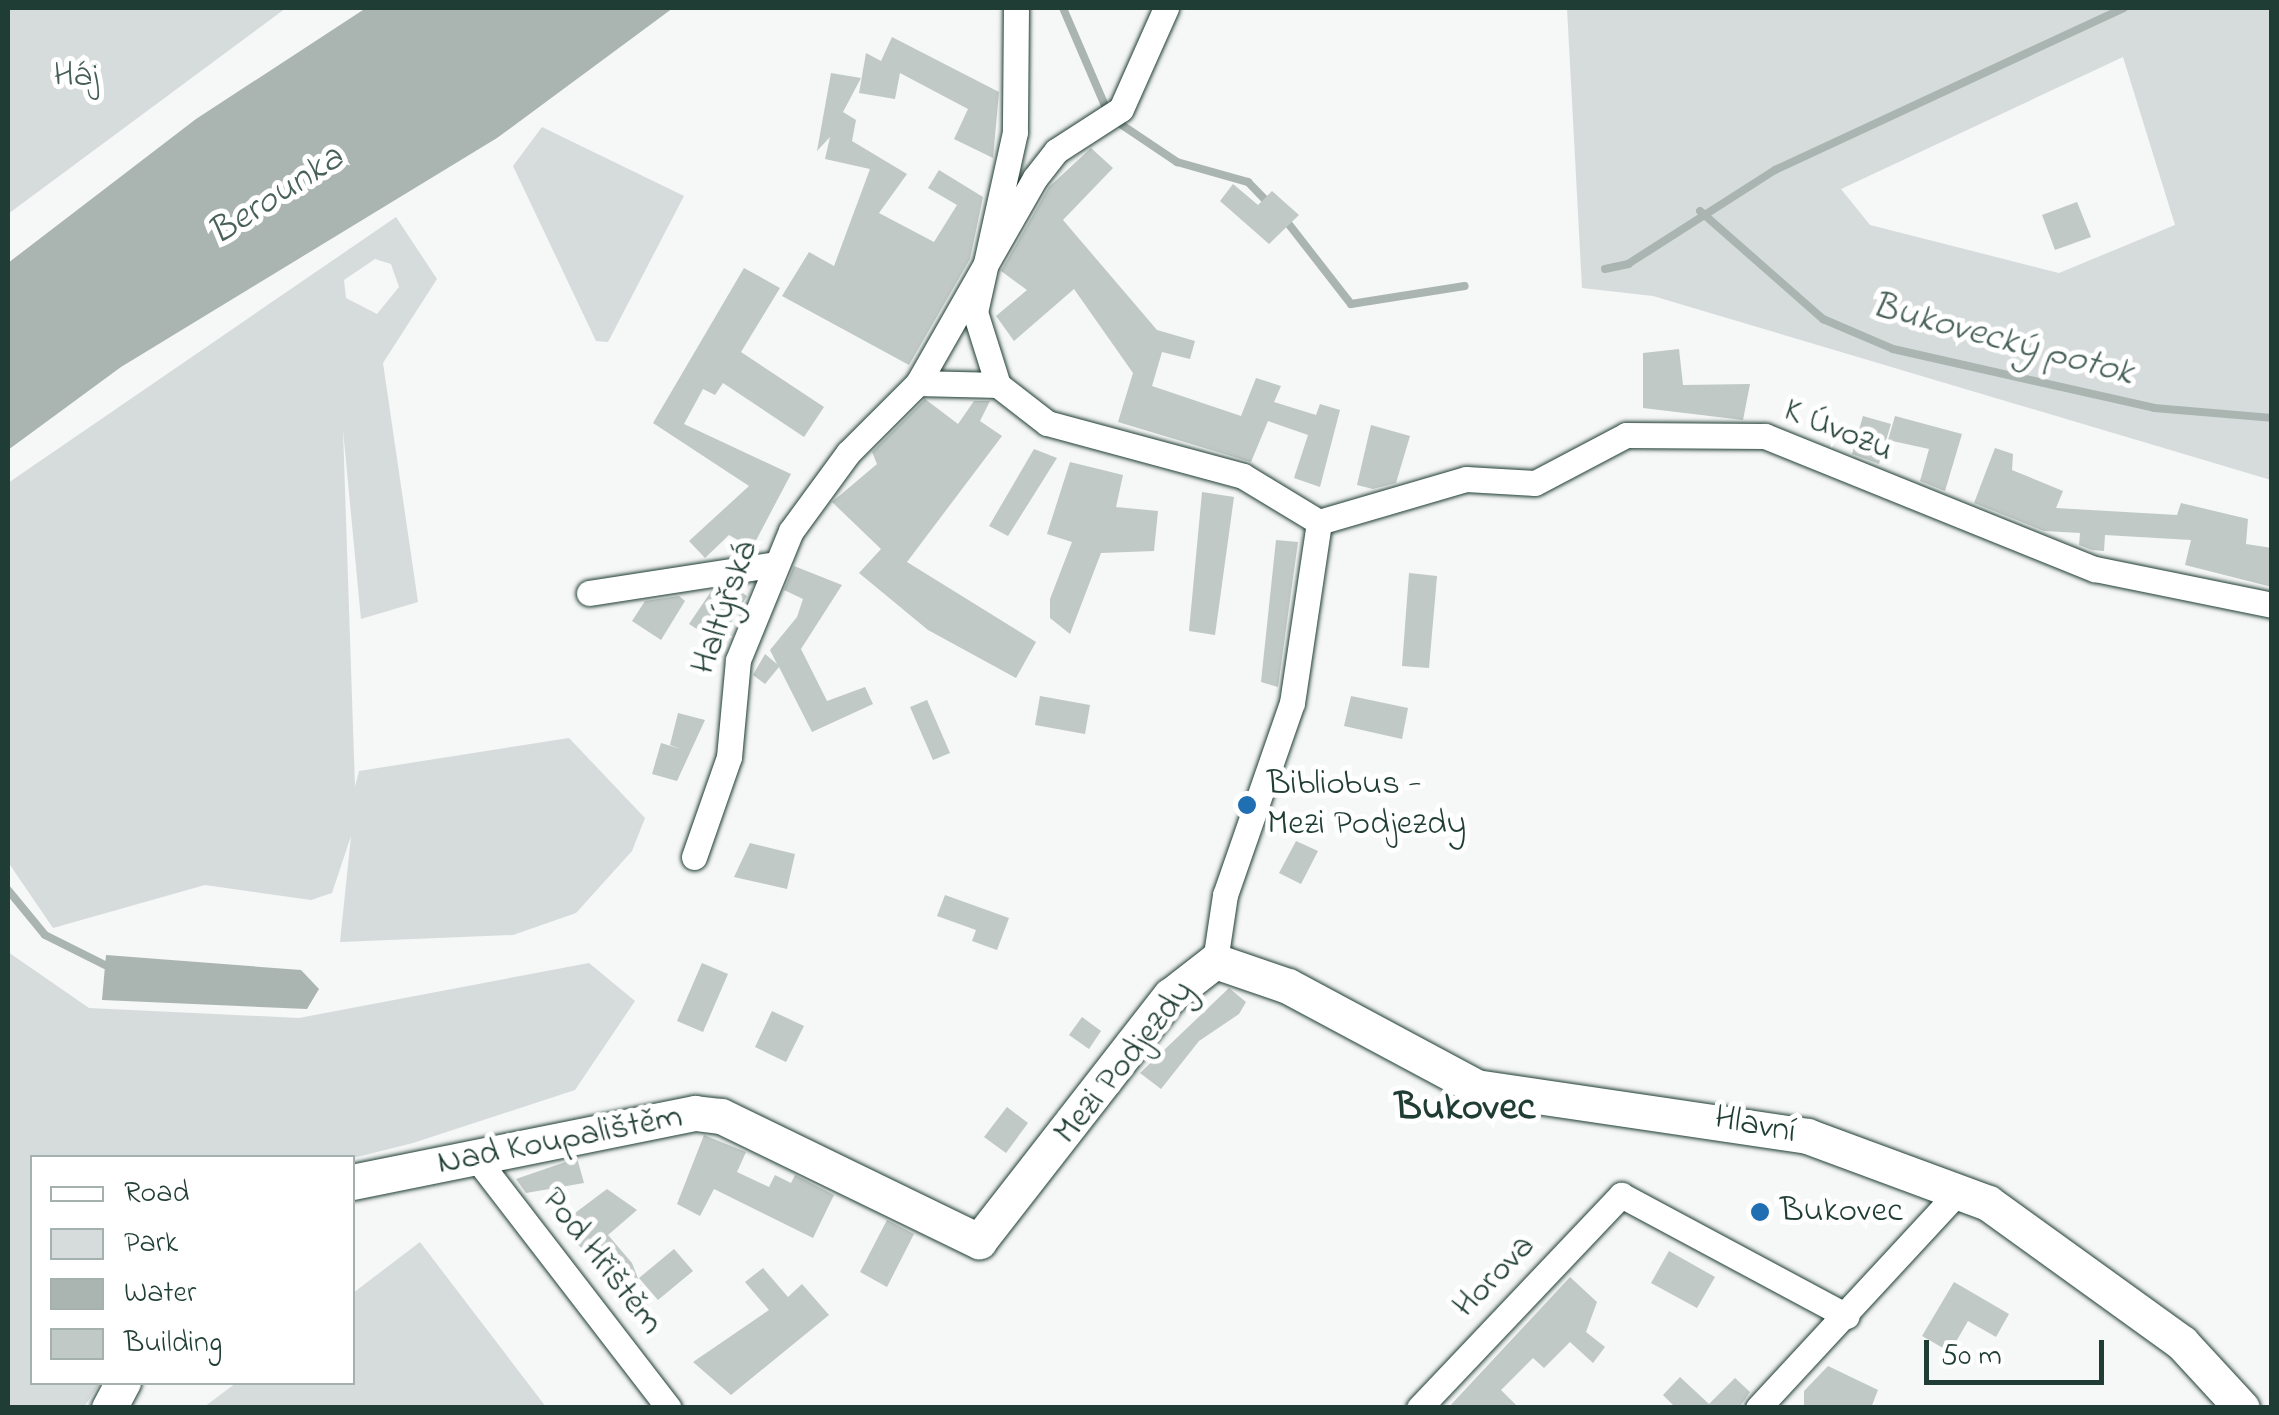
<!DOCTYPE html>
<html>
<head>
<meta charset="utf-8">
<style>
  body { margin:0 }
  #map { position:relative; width:2279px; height:1415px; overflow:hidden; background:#f6f7f7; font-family:"Indie Flower",sans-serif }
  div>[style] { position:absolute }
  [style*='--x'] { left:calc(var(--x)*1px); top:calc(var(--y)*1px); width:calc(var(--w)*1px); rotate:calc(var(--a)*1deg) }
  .green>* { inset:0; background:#d6dcdb }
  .water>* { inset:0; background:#aab5b1 }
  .stream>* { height:8px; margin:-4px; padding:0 4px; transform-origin:4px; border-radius:4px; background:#aab5b1 }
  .building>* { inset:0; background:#c0c9c6 }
  .roads { filter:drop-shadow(0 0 2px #1f3d34) drop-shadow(0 0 2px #1f3d34) }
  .street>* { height:25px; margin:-12.5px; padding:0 12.5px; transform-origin:12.5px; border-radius:12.5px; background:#fff }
  .secondary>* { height:35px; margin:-17.5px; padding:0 17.5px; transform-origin:17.5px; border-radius:17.5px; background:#fff }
  .dots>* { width:28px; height:28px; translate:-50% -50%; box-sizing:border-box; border:5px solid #fff; border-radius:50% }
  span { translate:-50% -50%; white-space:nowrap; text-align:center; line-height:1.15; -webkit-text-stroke:10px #fff; paint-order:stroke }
  .park-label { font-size:35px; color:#445d55 }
  .street-label { font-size:35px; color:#1f3d34 }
  .poi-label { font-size:35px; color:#1f3d34 }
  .left { translate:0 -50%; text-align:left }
  .water-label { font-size:38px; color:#49615a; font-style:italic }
  .quarter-label { font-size:40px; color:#1f3d34; font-weight:700 }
  .frame { position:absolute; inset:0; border:10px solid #1f3d34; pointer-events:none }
  .legend { position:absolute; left:30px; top:1155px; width:325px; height:230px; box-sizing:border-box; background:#fff; border:2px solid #a5b1ae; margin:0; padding:12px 18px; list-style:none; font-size:30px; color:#1f3d34 }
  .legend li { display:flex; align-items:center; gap:20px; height:50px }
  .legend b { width:50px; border:2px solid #a5b1ae }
  .scale { position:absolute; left:1924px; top:1340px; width:180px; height:45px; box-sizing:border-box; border:5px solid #1f3d34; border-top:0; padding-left:12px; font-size:30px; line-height:35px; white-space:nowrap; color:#1f3d34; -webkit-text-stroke:8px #fff; paint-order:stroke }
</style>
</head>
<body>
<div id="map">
  <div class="green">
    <div style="clip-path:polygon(8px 8px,286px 8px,8px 214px)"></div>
    <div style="clip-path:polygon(evenodd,1567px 8px,2271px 8px,2271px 480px,1653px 296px,1582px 288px,1567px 8px,2123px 57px,2175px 225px,2059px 273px,1870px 225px,1841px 189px,2123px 57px)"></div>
    <div style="clip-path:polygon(542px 127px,684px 196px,608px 342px,596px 341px,513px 166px)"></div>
    <div style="clip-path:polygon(evenodd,396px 217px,437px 279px,383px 363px,418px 602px,361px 619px,343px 430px,355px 787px,359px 771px,569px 738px,645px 818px,632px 851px,576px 913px,513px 935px,340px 942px,351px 836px,332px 893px,311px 900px,205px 885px,53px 928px,8px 862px,8px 483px,396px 217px,375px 259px,391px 264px,399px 287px,377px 314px,346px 298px,344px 280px,375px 259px)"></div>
    <div style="clip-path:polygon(8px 952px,89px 1008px,299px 1018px,589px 963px,635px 1001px,575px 1090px,413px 1143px,353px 1158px,32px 1158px,32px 1382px,100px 1383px,84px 1407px,8px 1407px)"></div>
    <div style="clip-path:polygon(420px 1242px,546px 1407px,204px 1407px,236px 1383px,352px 1382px,353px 1293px)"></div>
  </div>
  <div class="water">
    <div style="clip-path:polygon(366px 8px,673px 8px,497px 138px,121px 367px,8px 450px,8px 263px,196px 119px)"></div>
    <div style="clip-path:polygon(106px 955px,301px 970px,319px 989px,307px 1009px,102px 1000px)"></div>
  </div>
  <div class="stream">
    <div style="--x:1063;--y:8;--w:119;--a:66.7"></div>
    <div style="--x:1110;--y:117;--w:81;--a:33.9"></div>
    <div style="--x:1177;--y:162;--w:74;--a:15.7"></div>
    <div style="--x:1248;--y:182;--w:32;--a:46"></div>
    <div style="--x:1700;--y:211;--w:164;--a:41.3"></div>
    <div style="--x:1823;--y:319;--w:76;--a:23.2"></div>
    <div style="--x:1893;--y:349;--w:268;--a:12.7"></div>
    <div style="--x:2154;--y:408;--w:118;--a:4.8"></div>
    <div style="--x:1284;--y:218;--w:109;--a:52.1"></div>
    <div style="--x:1351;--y:304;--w:115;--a:-9"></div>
    <div style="--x:1605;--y:269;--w:24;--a:-12"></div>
    <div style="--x:1628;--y:264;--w:174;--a:-32.6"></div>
    <div style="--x:1775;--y:170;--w:385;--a:-24.9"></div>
    <div style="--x:8;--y:890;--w:58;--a:50.6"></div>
    <div style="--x:45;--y:935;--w:67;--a:26.6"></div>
  </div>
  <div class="building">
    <div style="clip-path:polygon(892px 37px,999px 92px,993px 158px,954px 139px,968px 109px,900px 73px,895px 99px,859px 93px,866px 53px,881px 61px)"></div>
    <div style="clip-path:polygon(831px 73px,861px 78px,843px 112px,856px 120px,852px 141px,907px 174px,879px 213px,934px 242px,957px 205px,928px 188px,939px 170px,983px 197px,970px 259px,909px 365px,782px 296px,809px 252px,834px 266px,870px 169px,825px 159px,830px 137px,817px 151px)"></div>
    <div style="clip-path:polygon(1091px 148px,1113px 168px,1063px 220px,1157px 330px,1195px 341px,1190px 359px,1162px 352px,1152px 386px,1241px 416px,1256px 378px,1281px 386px,1274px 402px,1316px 415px,1320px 404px,1340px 410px,1320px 487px,1294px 478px,1308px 435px,1268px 421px,1251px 462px,1118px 422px,1133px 373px,1074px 289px,1014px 341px,996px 316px,1027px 290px,1001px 271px,1049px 187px)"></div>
    <div style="clip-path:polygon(1233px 184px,1258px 205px,1272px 191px,1299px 215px,1269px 244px,1220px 201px)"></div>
    <div style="clip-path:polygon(2077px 202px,2091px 237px,2055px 250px,2042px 215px)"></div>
    <div style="clip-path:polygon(744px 268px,780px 288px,741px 352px,824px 407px,804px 437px,723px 383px,715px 395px,703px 389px,684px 424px,791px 474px,752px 548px,729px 535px,705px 558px,689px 541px,749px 486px,653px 423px)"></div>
    <div style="clip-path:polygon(1679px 349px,1683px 385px,1750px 384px,1743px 420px,1643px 408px,1643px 353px)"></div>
    <div style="clip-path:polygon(925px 399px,958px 424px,974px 401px,990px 401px,980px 421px,1002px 436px,907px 562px,1036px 642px,1016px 678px,928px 630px,859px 573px,881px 549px,832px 502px,877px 464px,872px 452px)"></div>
    <div style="clip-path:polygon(1863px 416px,1891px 424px,1879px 464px,1852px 454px)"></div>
    <div style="clip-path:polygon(1895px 416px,1962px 434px,1945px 491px,1920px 481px,1929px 449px,1888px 440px)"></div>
    <div style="clip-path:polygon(1371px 425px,1410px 436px,1396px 483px,1373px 489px,1357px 485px)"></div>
    <div style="clip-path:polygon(1995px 448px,2013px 454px,2012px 470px,2063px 491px,2056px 508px,2177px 515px,2181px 503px,2248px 519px,2246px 544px,2272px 548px,2272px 587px,2185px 565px,2191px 540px,2105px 535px,2104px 551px,2092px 550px,2079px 545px,2080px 533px,2044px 531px,1974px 503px)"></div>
    <div style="clip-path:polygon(1034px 449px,1057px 458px,1008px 536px,989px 526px)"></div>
    <div style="clip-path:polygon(1070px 462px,1123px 475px,1116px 507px,1158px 511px,1154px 551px,1101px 553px,1070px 634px,1050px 618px,1050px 599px,1072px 542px,1047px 534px)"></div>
    <div style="clip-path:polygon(1202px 492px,1234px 497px,1215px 635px,1189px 631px)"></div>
    <div style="clip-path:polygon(1276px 540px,1298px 542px,1278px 687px,1261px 682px)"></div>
    <div style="clip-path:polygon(794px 566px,842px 585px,801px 649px,827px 701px,865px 687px,873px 704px,812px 732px,779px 667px,765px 684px,753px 675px,765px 654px,777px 664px,770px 650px,797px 617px,803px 599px,784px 590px)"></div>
    <div style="clip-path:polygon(1409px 573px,1437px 576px,1429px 668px,1402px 666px)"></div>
    <div style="clip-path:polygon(734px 587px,747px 596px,719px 643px,689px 624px,712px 590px)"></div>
    <div style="clip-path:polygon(679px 596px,685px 601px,661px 640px,632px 621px,645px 601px)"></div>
    <div style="clip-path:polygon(1040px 696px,1090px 705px,1085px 734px,1035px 725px)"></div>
    <div style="clip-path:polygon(1351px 696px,1408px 708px,1402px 739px,1344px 726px)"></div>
    <div style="clip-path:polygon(927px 700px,950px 753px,933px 760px,910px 707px)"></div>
    <div style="clip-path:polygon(678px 713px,705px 720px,677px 781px,652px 774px,661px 743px,681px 749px,670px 745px)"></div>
    <div style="clip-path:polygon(1296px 841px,1318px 851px,1301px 884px,1279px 873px)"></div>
    <div style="clip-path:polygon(750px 843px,795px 854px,787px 889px,734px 877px)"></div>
    <div style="clip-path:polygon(945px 895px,1009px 918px,997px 950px,972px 941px,976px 930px,937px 916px)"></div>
    <div style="clip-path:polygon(702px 963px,728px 974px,703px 1032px,677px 1021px)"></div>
    <div style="clip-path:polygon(1229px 988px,1246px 1002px,1239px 1014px,1199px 1041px,1161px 1089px,1140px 1073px)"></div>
    <div style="clip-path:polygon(772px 1011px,804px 1026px,786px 1062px,755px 1047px)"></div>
    <div style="clip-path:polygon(1082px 1017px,1101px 1031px,1089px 1049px,1069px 1035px)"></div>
    <div style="clip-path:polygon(1007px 1107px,1028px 1123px,1006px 1153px,984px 1137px)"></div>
    <div style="clip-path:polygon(704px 1135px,746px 1152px,737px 1172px,769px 1187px,775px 1175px,791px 1183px,795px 1175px,834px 1195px,813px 1238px,714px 1189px,700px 1216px,677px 1204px)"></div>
    <div style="clip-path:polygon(577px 1158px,584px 1183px,526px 1193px,516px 1179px)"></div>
    <div style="clip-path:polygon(607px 1189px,637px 1210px,608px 1235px,632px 1263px,656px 1325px,559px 1225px)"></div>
    <div style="clip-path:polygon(887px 1220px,914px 1234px,887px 1287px,860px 1272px)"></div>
    <div style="clip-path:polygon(674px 1249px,693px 1271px,658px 1300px,639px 1278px)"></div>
    <div style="clip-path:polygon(1669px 1251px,1715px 1277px,1697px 1308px,1651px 1283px)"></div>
    <div style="clip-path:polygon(763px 1268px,788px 1297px,802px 1284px,829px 1315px,731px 1395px,693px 1362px,769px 1310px,745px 1282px)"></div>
    <div style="clip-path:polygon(1570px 1277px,1597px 1302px,1586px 1332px,1605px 1347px,1593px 1363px,1570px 1342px,1544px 1368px,1533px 1358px,1501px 1390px,1519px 1408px,1448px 1408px)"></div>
    <div style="clip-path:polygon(1954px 1282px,2009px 1314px,1996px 1337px,1968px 1321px,1950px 1352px,1922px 1336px)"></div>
    <div style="clip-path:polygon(1828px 1366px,1878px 1390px,1871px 1408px,1804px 1408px,1804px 1391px)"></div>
    <div style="clip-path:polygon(1680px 1377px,1709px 1404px,1735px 1378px,1750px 1392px,1739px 1408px,1676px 1408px,1663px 1395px)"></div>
  </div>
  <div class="roads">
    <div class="street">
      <div style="--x:1016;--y:8;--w:124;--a:90.5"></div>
      <div style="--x:1015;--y:132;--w:184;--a:102.5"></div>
      <div style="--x:975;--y:312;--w:77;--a:72.5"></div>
      <div style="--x:998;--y:385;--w:62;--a:37.8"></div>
      <div style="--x:1047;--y:423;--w:203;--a:15.1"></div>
      <div style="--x:1243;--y:476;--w:89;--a:31.2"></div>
      <div style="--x:918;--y:383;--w:236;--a:-60.3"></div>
      <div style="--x:1035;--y:178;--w:34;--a:-52"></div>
      <div style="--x:1056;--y:151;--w:77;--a:-32.9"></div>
      <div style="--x:1121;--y:109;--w:111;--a:-66"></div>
      <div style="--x:1319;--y:522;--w:153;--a:-16.3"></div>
      <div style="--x:1466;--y:479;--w:69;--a:3.3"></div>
      <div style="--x:1535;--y:483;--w:103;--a:-27.8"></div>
      <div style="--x:1626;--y:435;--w:139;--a:0.4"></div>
      <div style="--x:1765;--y:436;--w:356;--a:22"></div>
      <div style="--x:2095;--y:569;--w:181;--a:11.5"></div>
      <div style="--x:589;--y:593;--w:183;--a:-8.8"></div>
      <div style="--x:694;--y:857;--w:106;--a:-70.7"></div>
      <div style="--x:729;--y:757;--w:97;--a:-84.7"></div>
      <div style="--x:738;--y:660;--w:139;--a:-67.7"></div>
      <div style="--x:791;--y:531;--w:97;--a:-53.8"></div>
      <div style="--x:848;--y:453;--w:99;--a:-45"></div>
      <div style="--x:918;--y:383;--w:80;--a:1.4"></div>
      <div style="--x:1215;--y:961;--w:67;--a:-81.4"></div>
      <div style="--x:1225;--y:895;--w:203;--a:-70.8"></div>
      <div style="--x:1292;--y:703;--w:183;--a:-81.5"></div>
      <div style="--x:477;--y:1159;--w:314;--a:52.4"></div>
      <div style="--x:1419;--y:1408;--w:294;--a:-46.5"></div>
      <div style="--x:1621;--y:1195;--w:256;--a:28.2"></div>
      <div style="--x:1758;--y:1408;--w:294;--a:-47.2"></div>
    </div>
    <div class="secondary">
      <div style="--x:352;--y:1182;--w:350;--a:-11.4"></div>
      <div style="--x:695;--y:1113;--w:26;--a:7"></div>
      <div style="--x:721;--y:1116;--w:287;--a:25.9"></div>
      <div style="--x:979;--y:1241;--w:311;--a:-52.1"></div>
      <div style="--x:1170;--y:996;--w:57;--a:-37.9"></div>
      <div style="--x:1215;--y:961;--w:77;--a:18.9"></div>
      <div style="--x:1288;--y:986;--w:213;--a:28.2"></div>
      <div style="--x:1476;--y:1087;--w:335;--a:8.4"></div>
      <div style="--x:1807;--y:1136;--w:193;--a:20.3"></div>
      <div style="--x:1988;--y:1203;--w:239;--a:35.8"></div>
      <div style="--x:2182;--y:1343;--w:88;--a:47.3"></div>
      <div style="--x:109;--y:1408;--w:30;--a:-62"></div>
    </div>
  </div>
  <div class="dots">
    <div style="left:1247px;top:805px;background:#1f6fb2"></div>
    <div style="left:1760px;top:1212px;background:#1f6fb2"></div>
  </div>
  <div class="park-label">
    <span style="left:76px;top:77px">Háj</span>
  </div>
  <div class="street-label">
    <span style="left:1838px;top:431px;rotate:22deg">K Úvozu</span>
    <span style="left:726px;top:608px;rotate:-71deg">Haltýřská</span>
    <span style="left:1125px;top:1063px;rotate:-51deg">Mezi Podjezdy</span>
    <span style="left:1755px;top:1126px;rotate:11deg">Hlavní</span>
    <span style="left:560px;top:1141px;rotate:-11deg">Nad Koupalištěm</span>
    <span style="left:601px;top:1262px;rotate:52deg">Pod Hřištěm</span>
    <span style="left:1495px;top:1277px;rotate:-46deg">Horova</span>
  </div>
  <div class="poi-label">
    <span class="left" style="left:1267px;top:805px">Bibliobus -<br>Mezi Podjezdy</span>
    <span class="left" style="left:1780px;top:1212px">Bukovec</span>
  </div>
  <div class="water-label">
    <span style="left:277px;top:197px;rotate:-33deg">Berounka</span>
    <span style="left:2002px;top:341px;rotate:15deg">Bukovecký potok</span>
  </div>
  <div class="quarter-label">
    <span style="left:1465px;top:1109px">Bukovec</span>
  </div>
  <div class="frame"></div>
  <ul class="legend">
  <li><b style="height:12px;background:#fff"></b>Road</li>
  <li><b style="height:28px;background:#d6dcdb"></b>Park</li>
  <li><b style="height:28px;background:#aab5b1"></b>Water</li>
  <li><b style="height:28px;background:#c0c9c6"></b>Building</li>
  </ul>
  <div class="scale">50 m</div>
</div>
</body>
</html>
